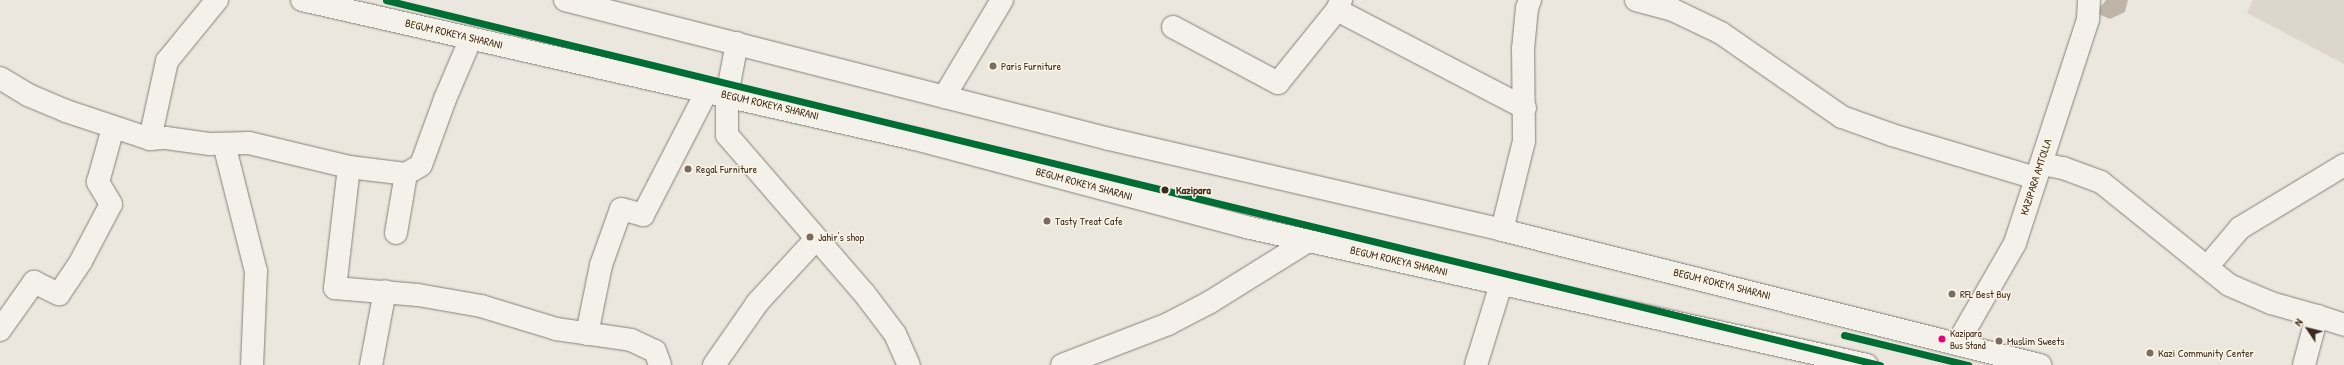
<!DOCTYPE html>
<html>
<head>
<meta charset="utf-8">
<style>
  body { margin:0 }
  #map { position:relative; width:2344px; height:365px; overflow:hidden; background:#ebe7de; font-family:"Patrick Hand",sans-serif }
  div>[style] { position:absolute }
  [style*='--x'] { left:calc(var(--x)*1px); top:calc(var(--y)*1px); width:calc(var(--w)*1px); rotate:calc(var(--a)*1deg) }
  .green>* { inset:0; background:#ddd6ca }
  .water>* { inset:0; background:#beb5a8 }
  .roads { filter:drop-shadow(0 0 1px #858079) drop-shadow(0 0 1px #858079) }
  .minor>* { height:22px; margin:-11px; padding:0 11px; transform-origin:11px; border-radius:11px; background:#f4f0ea }
  .major>* { height:22px; margin:-11px; padding:0 11px; transform-origin:11px; border-radius:11px; background:#f4f0ea }
  .metro-1>* { height:7px; margin:-3.5px; padding:0 3.5px; transform-origin:3.5px; border-radius:3.5px; background:#006e34 }
  .dots>* { width:11px; height:11px; translate:-50% -50%; box-sizing:border-box; border:2px solid #fcf5e5; border-radius:50% }
  span { translate:-50% -50%; white-space:nowrap; text-align:center; line-height:1.15; -webkit-text-stroke:3px #fcf5e5; paint-order:stroke }
  .bus-label { font-size:10px; color:#3b2a1e }
  .left { translate:0 -50%; text-align:left }
  .street-label { font-size:11px; color:#3b2a1e }
  .poi-label { font-size:11px; color:#3b2a1e }
  .stop-label { font-size:11px; color:#3b2a1e; font-weight:700 }
  .north { position:absolute; left:2288px; top:309px; width:40px; height:40px; -webkit-text-stroke:3px #fcf5e5; paint-order:stroke; rotate:305deg; font-size:11px; font-weight:700; line-height:16px; text-align:center; color:#3b2a1e }
  .north::after { content:''; display:block; margin:auto; width:14px; height:18px; background:#3b2a1e; clip-path:polygon(50% 0,100% 100%,50% 72%,0 100%) }
</style>
</head>
<body>
<div id="map">
  <div class="green">
    <div style="clip-path:polygon(2253px 0,2344px 0,2344px 64px,2247px 13px)"></div>
  </div>
  <div class="water">
    <div style="clip-path:polygon(2106px 0,2128px 0,2125px 12px,2110px 19px,2096px 13px)"></div>
  </div>
  <div class="roads">
    <div class="minor">
      <div style="--x:1636;--y:0;--w:38;--a:15"></div>
      <div style="--x:1673;--y:10;--w:53;--a:25.6"></div>
      <div style="--x:1721;--y:33;--w:147;--a:34.8"></div>
      <div style="--x:1842;--y:117;--w:53;--a:19.8"></div>
      <div style="--x:1892;--y:135;--w:149;--a:16.7"></div>
      <div style="--x:1337;--y:10;--w:212;--a:27.5"></div>
      <div style="--x:1173;--y:27;--w:119;--a:28.1"></div>
      <div style="--x:1278;--y:83;--w:94;--a:-51.1"></div>
      <div style="--x:1337;--y:10;--w:11;--a:-68"></div>
      <div style="--x:0;--y:78;--w:33;--a:31"></div>
      <div style="--x:28;--y:95;--w:41;--a:22.8"></div>
      <div style="--x:66;--y:111;--w:89;--a:18.4"></div>
      <div style="--x:150;--y:139;--w:16;--a:-4"></div>
      <div style="--x:166;--y:138;--w:43;--a:7.9"></div>
      <div style="--x:209;--y:144;--w:40;--a:-1.4"></div>
      <div style="--x:249;--y:143;--w:103;--a:13.5"></div>
      <div style="--x:349;--y:167;--w:57;--a:7"></div>
      <div style="--x:406;--y:174;--w:17;--a:-31"></div>
      <div style="--x:421;--y:165;--w:70;--a:-70"></div>
      <div style="--x:445;--y:99;--w:66;--a:-66.9"></div>
      <div style="--x:727;--y:95;--w:40;--a:90"></div>
      <div style="--x:727;--y:135;--w:209;--a:49.1"></div>
      <div style="--x:864;--y:293;--w:51;--a:52.9"></div>
      <div style="--x:895;--y:334;--w:34;--a:66"></div>
      <div style="--x:944;--y:97;--w:113;--a:-59.1"></div>
      <div style="--x:150;--y:139;--w:80;--a:-77.7"></div>
      <div style="--x:167;--y:61;--w:79;--a:-50.7"></div>
      <div style="--x:224;--y:144;--w:131;--a:75.9"></div>
      <div style="--x:256;--y:271;--w:94;--a:92.4"></div>
      <div style="--x:2042;--y:164;--w:21;--a:11"></div>
      <div style="--x:2063;--y:168;--w:40;--a:20.2"></div>
      <div style="--x:2101;--y:182;--w:164;--a:38.8"></div>
      <div style="--x:2229;--y:285;--w:46;--a:23.2"></div>
      <div style="--x:2271;--y:303;--w:48;--a:15.8"></div>
      <div style="--x:349;--y:167;--w:122;--a:96.6"></div>
      <div style="--x:335;--y:288;--w:83;--a:4.8"></div>
      <div style="--x:418;--y:295;--w:64;--a:9.9"></div>
      <div style="--x:481;--y:306;--w:78;--a:17"></div>
      <div style="--x:556;--y:329;--w:76;--a:8.3"></div>
      <div style="--x:631;--y:340;--w:26;--a:25"></div>
      <div style="--x:655;--y:351;--w:15;--a:70"></div>
      <div style="--x:1502;--y:230;--w:92;--a:-76.1"></div>
      <div style="--x:1524;--y:141;--w:92;--a:-90.6"></div>
      <div style="--x:1523;--y:49;--w:41;--a:-84.4"></div>
      <div style="--x:1527;--y:8;--w:9;--a:-69"></div>
      <div style="--x:396;--y:233;--w:60;--a:-80.4"></div>
      <div style="--x:2207;--y:267;--w:51;--a:-49.8"></div>
      <div style="--x:2240;--y:228;--w:122;--a:-31.2"></div>
      <div style="--x:0;--y:330;--w:59;--a:-54.7"></div>
      <div style="--x:34;--y:282;--w:28;--a:26"></div>
      <div style="--x:59;--y:294;--w:40;--a:-56"></div>
      <div style="--x:81;--y:261;--w:64;--a:-62.2"></div>
      <div style="--x:111;--y:204;--w:26;--a:-121"></div>
      <div style="--x:98;--y:182;--w:56;--a:-74.5"></div>
      <div style="--x:587;--y:334;--w:70;--a:-78.5"></div>
      <div style="--x:601;--y:265;--w:59;--a:-70.3"></div>
      <div style="--x:621;--y:209;--w:23;--a:15"></div>
      <div style="--x:643;--y:215;--w:140;--a:-62.7"></div>
      <div style="--x:1957;--y:344;--w:116;--a:-60.1"></div>
      <div style="--x:2015;--y:243;--w:236;--a:-71.9"></div>
      <div style="--x:2088;--y:19;--w:19;--a:-87"></div>
      <div style="--x:371;--y:365;--w:75;--a:-79.3"></div>
      <div style="--x:714;--y:365;--w:77;--a:-55.1"></div>
      <div style="--x:758;--y:302;--w:86;--a:-47.4"></div>
      <div style="--x:1062;--y:365;--w:114;--a:-21.1"></div>
      <div style="--x:1168;--y:324;--w:47;--a:-27.6"></div>
      <div style="--x:1210;--y:302;--w:115;--a:-31.9"></div>
      <div style="--x:1476;--y:365;--w:85;--a:-72.8"></div>
      <div style="--x:2304;--y:365;--w:51;--a:-75.1"></div>
      <div style="--x:2317;--y:316;--w:28;--a:18"></div>
    </div>
    <div class="major">
      <div style="--x:302;--y:0;--w:633;--a:12.78"></div>
      <div style="--x:919;--y:140;--w:338;--a:14.9"></div>
      <div style="--x:1246;--y:227;--w:636;--a:12.53"></div>
      <div style="--x:565;--y:0;--w:561;--a:14.33"></div>
      <div style="--x:1109;--y:139;--w:403;--a:13"></div>
      <div style="--x:1502;--y:230;--w:555;--a:14.09"></div>
      <div style="--x:727;--y:95;--w:53;--a:-79.1"></div>
    </div>
  </div>
  <div class="metro-1">
    <div style="--x:386;--y:0;--w:1538;--a:13.73"></div>
    <div style="--x:1844;--y:335;--w:128;--a:13.6"></div>
  </div>
  <div class="dots">
    <div style="left:993px;top:66px;background:#796c61"></div>
    <div style="left:688px;top:169px;background:#796c61"></div>
    <div style="left:1165px;top:190px;background:#3b2a1e"></div>
    <div style="left:1047px;top:221px;background:#796c61"></div>
    <div style="left:810px;top:237px;background:#796c61"></div>
    <div style="left:1952px;top:294px;background:#796c61"></div>
    <div style="left:1942px;top:339px;background:#e5007d"></div>
    <div style="left:1999px;top:341px;background:#796c61"></div>
    <div style="left:2150px;top:353px;background:#796c61"></div>
  </div>
  <div class="bus-label">
    <span class="left" style="left:1950px;top:339px">Kazipara<br>Bus Stand</span>
  </div>
  <div class="street-label">
    <span style="left:454px;top:34px;rotate:13deg">BEGUM ROKEYA SHARANI</span>
    <span style="left:770px;top:105px;rotate:13deg">BEGUM ROKEYA SHARANI</span>
    <span style="left:2036px;top:177px;rotate:-72deg">KAZIPARA AMTOLLA</span>
    <span style="left:1084px;top:184px;rotate:15deg">BEGUM ROKEYA SHARANI</span>
    <span style="left:1399px;top:261px;rotate:13deg">BEGUM ROKEYA SHARANI</span>
    <span style="left:1722px;top:284px;rotate:14deg">BEGUM ROKEYA SHARANI</span>
  </div>
  <div class="poi-label">
    <span class="left" style="left:1001px;top:66px">Paris Furniture</span>
    <span class="left" style="left:696px;top:169px">Regal Furniture</span>
    <span class="left" style="left:1055px;top:221px">Tasty Treat Cafe</span>
    <span class="left" style="left:818px;top:237px">Jahir's shop</span>
    <span class="left" style="left:1960px;top:294px">RFL Best Buy</span>
    <span class="left" style="left:2007px;top:341px">Muslim Sweets</span>
    <span class="left" style="left:2158px;top:353px">Kazi Community Center</span>
  </div>
  <div class="stop-label">
    <span class="left" style="left:1176px;top:190px">Kazipara</span>
  </div>
  <div class="north">N</div>
</div>
</body>
</html>
